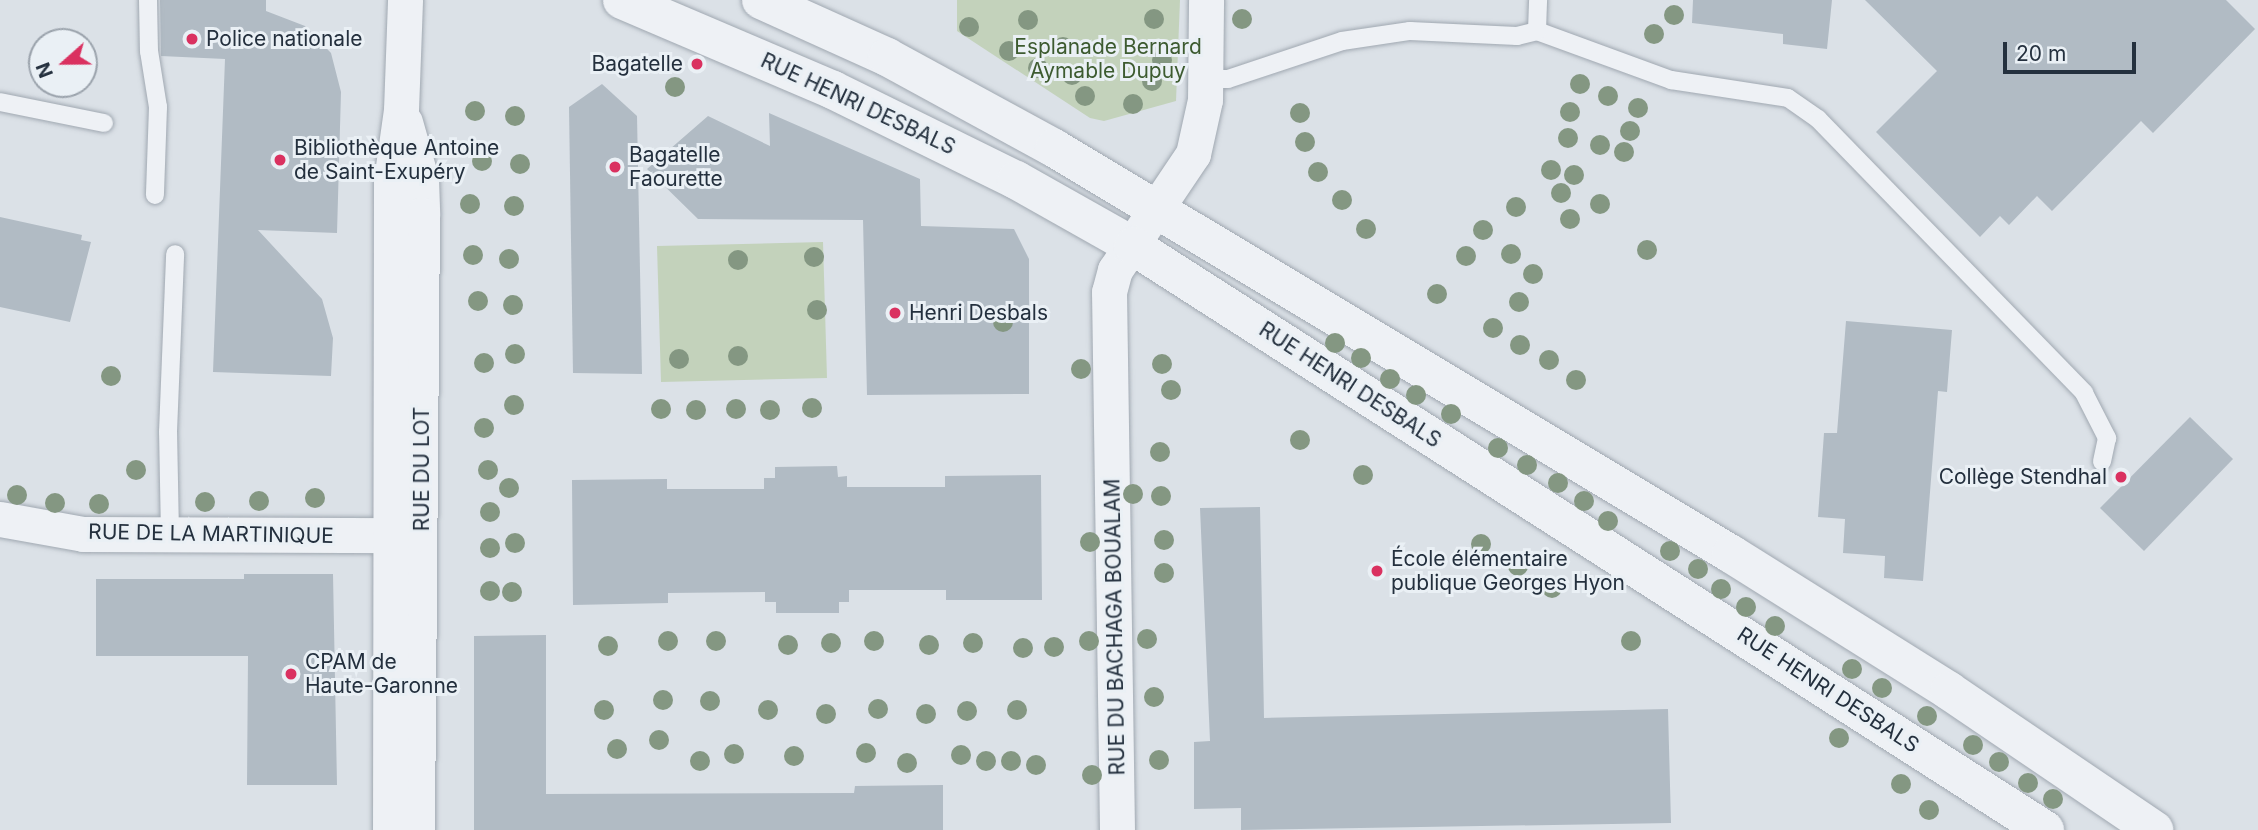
<!DOCTYPE html>
<html>
<head>
<meta charset="utf-8">
<style>
  body { margin:0 }
  #map { position:relative; width:2258px; height:830px; overflow:hidden; background:#dbe1e7; font-family:Inter,sans-serif }
  div>[style] { position:absolute }
  [style*='--x'] { left:calc(var(--x)*1px); top:calc(var(--y)*1px); width:calc(var(--w)*1px); rotate:calc(var(--a)*1deg) }
  .green>* { inset:0; background:#c3d2bb }
  .building>* { inset:0; background:#b1bbc4 }
  .roads { filter:drop-shadow(0 0 2px #a0a8b1) drop-shadow(0 0 2px #a0a8b1) }
  .service>* { height:18px; margin:-9px; padding:0 9px; transform-origin:9px; border-radius:9px; background:#eef1f5 }
  .minor>* { height:35px; margin:-17.5px; padding:0 17.5px; transform-origin:17.5px; border-radius:17.5px; background:#eef1f5 }
  .tertiary>* { height:38px; margin:-19px; padding:0 19px; transform-origin:19px; border-radius:19px; background:#eef1f5 }
  .trees>* { width:20px; height:20px; margin:-10px; border-radius:50%; background:#849782 }
  .dots>* { width:19px; height:19px; translate:-50% -50%; box-sizing:border-box; border:4px solid #eaf0f5; border-radius:50% }
  span { translate:-50% -50%; white-space:nowrap; text-align:center; line-height:1.15; -webkit-text-stroke:6px #eaf0f5; paint-order:stroke }
  .poi-label { font-size:21px; color:#24303e }
  .left { translate:0 -50%; text-align:left }
  .right { translate:-100% -50%; text-align:right }
  .park-label { font-size:21px; color:#3d5b30 }
  .street-label { font-size:21px; color:#24303e }
  .north { position:absolute; left:28px; top:28px; width:70px; height:70px; box-sizing:border-box; background:#eaf0f5; border:2px solid #9ba3ac; border-radius:50%; rotate:249deg; font-size:19px; font-weight:700; line-height:28px; text-align:center; color:#24303e }
  .north::after { content:''; display:block; margin:auto; width:24px; height:32px; background:#da3160; clip-path:polygon(50% 0,100% 100%,50% 72%,0 100%) }
  .scale { position:absolute; left:2003px; top:42px; width:133px; height:32px; box-sizing:border-box; border:4px solid #24303e; border-top:0; padding-left:9px; font-size:21px; line-height:24px; white-space:nowrap; color:#24303e; -webkit-text-stroke:5px #eaf0f5; paint-order:stroke }
</style>
</head>
<body>
<div id="map">
  <div class="green">
    <div style="clip-path:polygon(957px 0,1180px 0,1176px 101px,1104px 121px,1090px 118px,957px 31px)"></div>
    <div style="clip-path:polygon(823px 242px,827px 378px,661px 382px,657px 246px)"></div>
  </div>
  <div class="building">
    <div style="clip-path:polygon(160px 0,266px 0,266px 11px,305px 26px,331px 53px,341px 92px,337px 233px,258px 230px,322px 299px,333px 338px,331px 376px,213px 372px,225px 59px,161px 56px)"></div>
    <div style="clip-path:polygon(1693px 0,1832px 0,1827px 49px,1783px 44px,1783px 34px,1692px 23px)"></div>
    <div style="clip-path:polygon(1865px 0,2226px 0,2255px 29px,2153px 133px,2141px 121px,2052px 211px,2037px 196px,2009px 225px,2000px 216px,1980px 237px,1876px 132px,1937px 71px)"></div>
    <div style="clip-path:polygon(602px 84px,637px 116px,642px 374px,573px 373px,569px 107px)"></div>
    <div style="clip-path:polygon(769px 113px,920px 179px,921px 226px,1014px 229px,1029px 259px,1029px 394px,867px 395px,863px 220px,698px 219px,647px 169px,708px 116px,770px 146px)"></div>
    <div style="clip-path:polygon(0 217px,82px 235px,81px 240px,91px 242px,70px 322px,0 307px)"></div>
    <div style="clip-path:polygon(1846px 321px,1952px 330px,1947px 392px,1938px 391px,1923px 581px,1884px 578px,1885px 556px,1843px 553px,1845px 519px,1818px 517px,1824px 433px,1837px 433px)"></div>
    <div style="clip-path:polygon(2190px 417px,2233px 459px,2144px 551px,2100px 508px)"></div>
    <div style="clip-path:polygon(837px 466px,838px 477px,847px 476px,847px 487px,945px 487px,945px 476px,1041px 475px,1042px 600px,946px 600px,946px 590px,849px 590px,849px 602px,839px 602px,839px 613px,776px 613px,776px 602px,765px 602px,765px 592px,668px 593px,668px 603px,573px 605px,572px 480px,667px 479px,667px 489px,764px 489px,764px 478px,775px 478px,775px 467px)"></div>
    <div style="clip-path:polygon(1260px 507px,1264px 718px,1668px 709px,1671px 823px,1241px 830px,1241px 808px,1194px 809px,1194px 742px,1210px 741px,1200px 508px)"></div>
    <div style="clip-path:polygon(244px 574px,333px 574px,337px 785px,247px 785px,248px 656px,96px 656px,96px 579px,244px 579px)"></div>
    <div style="clip-path:polygon(546px 635px,546px 794px,854px 793px,855px 786px,943px 785px,943px 830px,474px 830px,474px 636px)"></div>
  </div>
  <div class="roads">
    <div class="service">
      <div style="--x:148;--y:0;--w:51;--a:88.9"></div>
      <div style="--x:149;--y:51;--w:57;--a:80.9"></div>
      <div style="--x:158;--y:107;--w:88;--a:92"></div>
      <div style="--x:1537;--y:31;--w:143;--a:20.1"></div>
      <div style="--x:1671;--y:80;--w:118;--a:8.7"></div>
      <div style="--x:1788;--y:98;--w:37;--a:35"></div>
      <div style="--x:1818;--y:119;--w:382;--a:45.8"></div>
      <div style="--x:2084;--y:393;--w:51;--a:62.9"></div>
      <div style="--x:2107;--y:438;--w:24;--a:102"></div>
      <div style="--x:1206;--y:79;--w:22;--a:0"></div>
      <div style="--x:1228;--y:79;--w:120;--a:-18.4"></div>
      <div style="--x:1342;--y:41;--w:69;--a:-8.4"></div>
      <div style="--x:1410;--y:31;--w:107;--a:2.7"></div>
      <div style="--x:1517;--y:36;--w:21;--a:-14"></div>
      <div style="--x:1537;--y:31;--w:31;--a:-88"></div>
      <div style="--x:0;--y:102;--w:106;--a:11.4"></div>
      <div style="--x:170;--y:534;--w:102;--a:-91.1"></div>
      <div style="--x:168;--y:432;--w:178;--a:-87.7"></div>
    </div>
    <div class="minor">
      <div style="--x:405;--y:122;--w:59;--a:74.3"></div>
      <div style="--x:421;--y:179;--w:36;--a:88"></div>
      <div style="--x:422;--y:215;--w:615;--a:90.47"></div>
      <div style="--x:0;--y:519;--w:84;--a:10.2"></div>
      <div style="--x:83;--y:534;--w:329;--a:0.2"></div>
      <div style="--x:390;--y:830;--w:649;--a:-89.91"></div>
      <div style="--x:391;--y:181;--w:72;--a:-82"></div>
      <div style="--x:401;--y:110;--w:110;--a:-87.9"></div>
      <div style="--x:1117;--y:830;--w:538;--a:-90.85"></div>
      <div style="--x:1109;--y:292;--w:23;--a:-75"></div>
      <div style="--x:1115;--y:270;--w:140;--a:-56.1"></div>
      <div style="--x:1193;--y:154;--w:55;--a:-77.5"></div>
      <div style="--x:1205;--y:100;--w:100;--a:-89.4"></div>
    </div>
    <div class="tertiary">
      <div style="--x:622;--y:0;--w:229;--a:23.1"></div>
      <div style="--x:833;--y:90;--w:204;--a:26.2"></div>
      <div style="--x:1016;--y:180;--w:134;--a:29.4"></div>
      <div style="--x:1133;--y:246;--w:1083;--a:32.63"></div>
      <div style="--x:761;--y:0;--w:138;--a:24.3"></div>
      <div style="--x:887;--y:57;--w:190;--a:28.6"></div>
      <div style="--x:1054;--y:148;--w:789;--a:30.95"></div>
      <div style="--x:1731;--y:554;--w:257;--a:32.1"></div>
      <div style="--x:1949;--y:691;--w:248;--a:34.1"></div>
    </div>
  </div>
  <div class="trees">
    <div style="left:1674px;top:15px"></div>
    <div style="left:1154px;top:19px"></div>
    <div style="left:1242px;top:19px"></div>
    <div style="left:1028px;top:20px"></div>
    <div style="left:969px;top:27px"></div>
    <div style="left:1654px;top:34px"></div>
    <div style="left:1063px;top:47px"></div>
    <div style="left:1009px;top:51px"></div>
    <div style="left:1162px;top:60px"></div>
    <div style="left:1038px;top:68px"></div>
    <div style="left:1072px;top:75px"></div>
    <div style="left:1152px;top:81px"></div>
    <div style="left:1580px;top:84px"></div>
    <div style="left:675px;top:87px"></div>
    <div style="left:1085px;top:96px"></div>
    <div style="left:1608px;top:96px"></div>
    <div style="left:1133px;top:104px"></div>
    <div style="left:1638px;top:108px"></div>
    <div style="left:475px;top:111px"></div>
    <div style="left:1570px;top:112px"></div>
    <div style="left:1300px;top:113px"></div>
    <div style="left:515px;top:116px"></div>
    <div style="left:1630px;top:131px"></div>
    <div style="left:1568px;top:138px"></div>
    <div style="left:1305px;top:142px"></div>
    <div style="left:1600px;top:145px"></div>
    <div style="left:1624px;top:152px"></div>
    <div style="left:482px;top:161px"></div>
    <div style="left:520px;top:164px"></div>
    <div style="left:1551px;top:170px"></div>
    <div style="left:1318px;top:172px"></div>
    <div style="left:1574px;top:175px"></div>
    <div style="left:1561px;top:193px"></div>
    <div style="left:1342px;top:200px"></div>
    <div style="left:470px;top:204px"></div>
    <div style="left:1600px;top:204px"></div>
    <div style="left:514px;top:206px"></div>
    <div style="left:1516px;top:207px"></div>
    <div style="left:1570px;top:219px"></div>
    <div style="left:1366px;top:229px"></div>
    <div style="left:1483px;top:230px"></div>
    <div style="left:1647px;top:250px"></div>
    <div style="left:1511px;top:254px"></div>
    <div style="left:473px;top:255px"></div>
    <div style="left:1466px;top:256px"></div>
    <div style="left:814px;top:257px"></div>
    <div style="left:509px;top:259px"></div>
    <div style="left:738px;top:260px"></div>
    <div style="left:1533px;top:274px"></div>
    <div style="left:1437px;top:294px"></div>
    <div style="left:478px;top:301px"></div>
    <div style="left:1519px;top:302px"></div>
    <div style="left:513px;top:305px"></div>
    <div style="left:817px;top:310px"></div>
    <div style="left:1003px;top:322px"></div>
    <div style="left:1493px;top:328px"></div>
    <div style="left:1335px;top:343px"></div>
    <div style="left:1520px;top:345px"></div>
    <div style="left:515px;top:354px"></div>
    <div style="left:738px;top:356px"></div>
    <div style="left:1361px;top:358px"></div>
    <div style="left:679px;top:359px"></div>
    <div style="left:1549px;top:360px"></div>
    <div style="left:484px;top:363px"></div>
    <div style="left:1162px;top:364px"></div>
    <div style="left:1081px;top:369px"></div>
    <div style="left:111px;top:376px"></div>
    <div style="left:1390px;top:379px"></div>
    <div style="left:1576px;top:380px"></div>
    <div style="left:1171px;top:390px"></div>
    <div style="left:1416px;top:395px"></div>
    <div style="left:514px;top:405px"></div>
    <div style="left:812px;top:408px"></div>
    <div style="left:661px;top:409px"></div>
    <div style="left:736px;top:409px"></div>
    <div style="left:696px;top:410px"></div>
    <div style="left:770px;top:410px"></div>
    <div style="left:1451px;top:414px"></div>
    <div style="left:484px;top:428px"></div>
    <div style="left:1300px;top:440px"></div>
    <div style="left:1498px;top:448px"></div>
    <div style="left:1160px;top:452px"></div>
    <div style="left:1527px;top:465px"></div>
    <div style="left:136px;top:470px"></div>
    <div style="left:488px;top:470px"></div>
    <div style="left:1363px;top:475px"></div>
    <div style="left:1558px;top:483px"></div>
    <div style="left:509px;top:488px"></div>
    <div style="left:1133px;top:494px"></div>
    <div style="left:17px;top:495px"></div>
    <div style="left:1161px;top:496px"></div>
    <div style="left:315px;top:498px"></div>
    <div style="left:259px;top:501px"></div>
    <div style="left:1584px;top:501px"></div>
    <div style="left:205px;top:502px"></div>
    <div style="left:55px;top:503px"></div>
    <div style="left:99px;top:504px"></div>
    <div style="left:490px;top:512px"></div>
    <div style="left:1608px;top:521px"></div>
    <div style="left:1164px;top:540px"></div>
    <div style="left:1090px;top:542px"></div>
    <div style="left:515px;top:543px"></div>
    <div style="left:1481px;top:544px"></div>
    <div style="left:490px;top:548px"></div>
    <div style="left:1670px;top:551px"></div>
    <div style="left:1518px;top:566px"></div>
    <div style="left:1698px;top:569px"></div>
    <div style="left:1164px;top:573px"></div>
    <div style="left:1552px;top:588px"></div>
    <div style="left:1721px;top:589px"></div>
    <div style="left:490px;top:591px"></div>
    <div style="left:512px;top:592px"></div>
    <div style="left:1746px;top:607px"></div>
    <div style="left:1775px;top:626px"></div>
    <div style="left:1147px;top:639px"></div>
    <div style="left:668px;top:641px"></div>
    <div style="left:716px;top:641px"></div>
    <div style="left:874px;top:641px"></div>
    <div style="left:1089px;top:641px"></div>
    <div style="left:1631px;top:641px"></div>
    <div style="left:831px;top:643px"></div>
    <div style="left:973px;top:643px"></div>
    <div style="left:788px;top:645px"></div>
    <div style="left:929px;top:645px"></div>
    <div style="left:608px;top:646px"></div>
    <div style="left:1054px;top:647px"></div>
    <div style="left:1023px;top:648px"></div>
    <div style="left:1852px;top:669px"></div>
    <div style="left:1882px;top:688px"></div>
    <div style="left:1154px;top:697px"></div>
    <div style="left:663px;top:700px"></div>
    <div style="left:710px;top:701px"></div>
    <div style="left:878px;top:709px"></div>
    <div style="left:604px;top:710px"></div>
    <div style="left:768px;top:710px"></div>
    <div style="left:1017px;top:710px"></div>
    <div style="left:967px;top:711px"></div>
    <div style="left:826px;top:714px"></div>
    <div style="left:926px;top:714px"></div>
    <div style="left:1927px;top:716px"></div>
    <div style="left:1839px;top:738px"></div>
    <div style="left:659px;top:740px"></div>
    <div style="left:1973px;top:745px"></div>
    <div style="left:617px;top:749px"></div>
    <div style="left:866px;top:753px"></div>
    <div style="left:734px;top:754px"></div>
    <div style="left:961px;top:755px"></div>
    <div style="left:794px;top:756px"></div>
    <div style="left:1159px;top:760px"></div>
    <div style="left:700px;top:761px"></div>
    <div style="left:986px;top:761px"></div>
    <div style="left:1011px;top:761px"></div>
    <div style="left:1999px;top:762px"></div>
    <div style="left:907px;top:763px"></div>
    <div style="left:1036px;top:765px"></div>
    <div style="left:1092px;top:775px"></div>
    <div style="left:2028px;top:783px"></div>
    <div style="left:1901px;top:784px"></div>
    <div style="left:2053px;top:799px"></div>
    <div style="left:1929px;top:810px"></div>
  </div>
  <div class="dots">
    <div style="left:192px;top:39px;background:#da3160"></div>
    <div style="left:697px;top:64px;background:#da3160"></div>
    <div style="left:280px;top:160px;background:#da3160"></div>
    <div style="left:615px;top:167px;background:#da3160"></div>
    <div style="left:895px;top:313px;background:#da3160"></div>
    <div style="left:2121px;top:477px;background:#da3160"></div>
    <div style="left:1377px;top:571px;background:#da3160"></div>
    <div style="left:291px;top:674px;background:#da3160"></div>
  </div>
  <div class="poi-label">
    <span class="left" style="left:206px;top:39px">Police nationale</span>
    <span class="right" style="left:683px;top:64px">Bagatelle</span>
    <span class="left" style="left:294px;top:160px">Bibliothèque Antoine<br>de Saint-Exupéry</span>
    <span class="left" style="left:629px;top:167px">Bagatelle<br>Faourette</span>
    <span class="left" style="left:909px;top:313px">Henri Desbals</span>
    <span class="right" style="left:2107px;top:477px">Collège Stendhal</span>
    <span class="left" style="left:1391px;top:571px">École élémentaire<br>publique Georges Hyon</span>
    <span class="left" style="left:305px;top:674px">CPAM de<br>Haute-Garonne</span>
  </div>
  <div class="park-label">
    <span style="left:1108px;top:59px">Esplanade Bernard<br>Aymable Dupuy</span>
  </div>
  <div class="street-label">
    <span style="left:858px;top:104px;rotate:25deg">RUE HENRI DESBALS</span>
    <span style="left:1350px;top:385px;rotate:33deg">RUE HENRI DESBALS</span>
    <span style="left:422px;top:469px;rotate:-90deg">RUE DU LOT</span>
    <span style="left:211px;top:534px;rotate:1deg">RUE DE LA MARTINIQUE</span>
    <span style="left:1115px;top:627px;rotate:-91deg">RUE DU BACHAGA BOUALAM</span>
    <span style="left:1828px;top:690px;rotate:33deg">RUE HENRI DESBALS</span>
  </div>
  <div class="north">N</div>
  <div class="scale">20 m</div>
</div>
</body>
</html>
